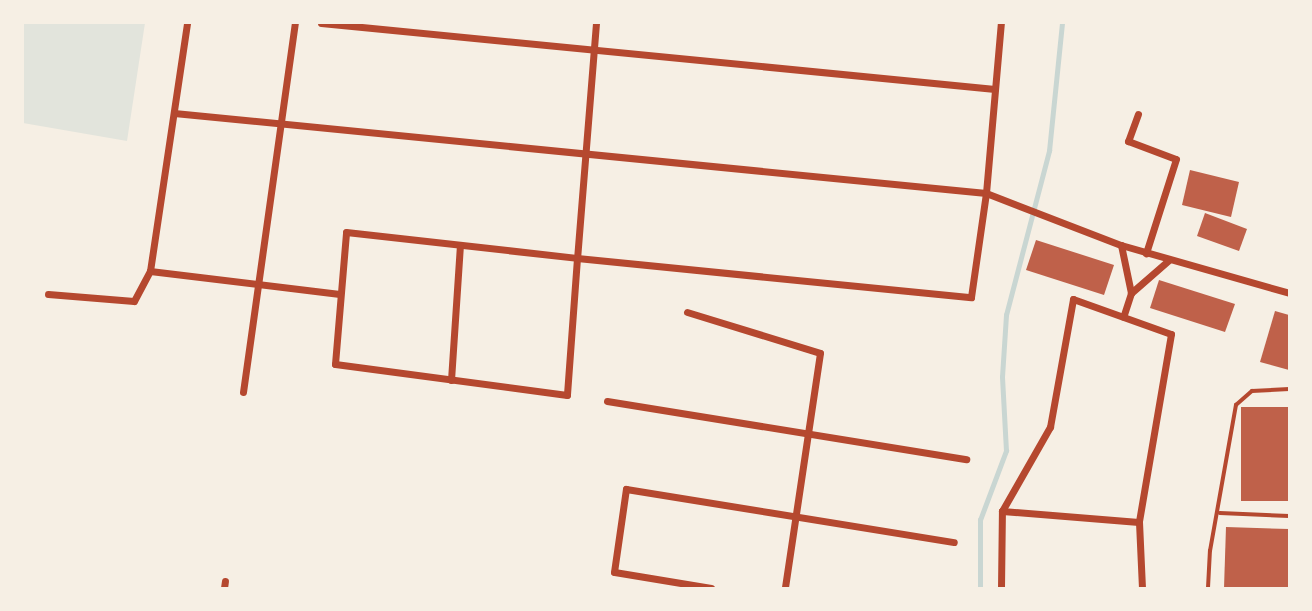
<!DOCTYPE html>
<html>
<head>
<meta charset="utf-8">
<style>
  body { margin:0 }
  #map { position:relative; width:1312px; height:611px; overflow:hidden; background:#f6efe4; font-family:Montserrat,sans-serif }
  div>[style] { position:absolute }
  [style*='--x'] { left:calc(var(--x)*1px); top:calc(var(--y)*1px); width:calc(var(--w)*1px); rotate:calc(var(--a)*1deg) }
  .green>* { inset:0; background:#e2e4dc }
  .stream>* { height:4.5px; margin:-2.25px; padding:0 2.25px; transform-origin:2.25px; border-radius:2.25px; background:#c9d6d2 }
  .building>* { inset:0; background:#bf614a }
  .service>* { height:3.5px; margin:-1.75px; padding:0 1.75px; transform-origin:1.75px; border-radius:1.75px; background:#b5482f }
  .minor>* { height:7px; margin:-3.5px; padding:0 3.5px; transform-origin:3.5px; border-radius:3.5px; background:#b5482f }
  span { translate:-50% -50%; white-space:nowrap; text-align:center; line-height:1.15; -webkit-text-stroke:6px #f6efe4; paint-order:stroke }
  .frame { position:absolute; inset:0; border:24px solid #f6efe4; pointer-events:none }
</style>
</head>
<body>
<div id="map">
  <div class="green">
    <div style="clip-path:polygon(23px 23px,145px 23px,127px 141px,23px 123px)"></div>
  </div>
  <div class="stream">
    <div style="--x:980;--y:588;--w:68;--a:-90"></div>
    <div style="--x:980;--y:520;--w:74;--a:-69.4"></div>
    <div style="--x:1006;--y:451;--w:74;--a:-93.1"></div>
    <div style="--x:1002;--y:377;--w:62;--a:-86.3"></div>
    <div style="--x:1006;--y:315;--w:170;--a:-75.3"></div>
    <div style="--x:1049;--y:151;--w:129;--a:-84.2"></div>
  </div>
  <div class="building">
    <div style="clip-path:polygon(1190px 170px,1239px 182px,1231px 217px,1182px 205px)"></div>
    <div style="clip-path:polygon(1205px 213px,1247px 229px,1239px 251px,1197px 236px)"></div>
    <div style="clip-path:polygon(1036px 240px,1114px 265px,1104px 295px,1026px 270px)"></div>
    <div style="clip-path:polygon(1159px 280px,1235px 304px,1225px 332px,1150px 308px)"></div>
    <div style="clip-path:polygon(1275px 311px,1289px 315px,1289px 370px,1260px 362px)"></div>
    <div style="clip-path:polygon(1241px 407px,1289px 407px,1289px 501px,1241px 501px)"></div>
    <div style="clip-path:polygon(1226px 527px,1289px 529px,1289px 588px,1224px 588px)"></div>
  </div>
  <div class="service">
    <div style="--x:1220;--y:513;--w:69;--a:2.5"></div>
    <div style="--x:1208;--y:588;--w:37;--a:-87"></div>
    <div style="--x:1210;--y:551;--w:148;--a:-79.9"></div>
    <div style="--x:1236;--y:405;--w:21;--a:-41"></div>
    <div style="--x:1252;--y:391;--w:37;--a:-3"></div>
  </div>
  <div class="minor">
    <div style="--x:321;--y:23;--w:677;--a:5.59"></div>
    <div style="--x:596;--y:23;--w:236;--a:94.6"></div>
    <div style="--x:577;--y:258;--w:137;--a:94.2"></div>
    <div style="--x:567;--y:395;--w:234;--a:-172.4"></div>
    <div style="--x:335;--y:364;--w:132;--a:-85.2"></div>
    <div style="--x:346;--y:232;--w:232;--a:6.4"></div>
    <div style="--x:577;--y:258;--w:396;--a:5.7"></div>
    <div style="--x:971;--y:297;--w:105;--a:-81.8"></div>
    <div style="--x:986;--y:193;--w:171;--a:-85"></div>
    <div style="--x:174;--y:113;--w:816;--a:5.63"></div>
    <div style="--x:986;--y:193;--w:145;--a:21.1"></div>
    <div style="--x:1121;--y:245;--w:175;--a:15.9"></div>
    <div style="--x:1138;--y:114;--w:29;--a:110"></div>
    <div style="--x:1128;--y:141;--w:51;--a:20.6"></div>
    <div style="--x:1176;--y:159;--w:99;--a:107.7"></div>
    <div style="--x:1121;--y:245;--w:49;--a:78.2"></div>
    <div style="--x:1131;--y:293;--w:25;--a:108"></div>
    <div style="--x:150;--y:271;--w:191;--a:6.9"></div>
    <div style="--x:1131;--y:293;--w:50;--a:-41"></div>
    <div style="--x:48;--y:294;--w:86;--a:4.7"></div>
    <div style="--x:134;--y:301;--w:34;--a:-62"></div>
    <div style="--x:150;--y:271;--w:251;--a:-81.5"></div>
    <div style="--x:687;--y:312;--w:139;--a:17.1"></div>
    <div style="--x:820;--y:353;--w:238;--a:98.5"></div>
    <div style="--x:451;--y:380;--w:135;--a:-86.2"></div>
    <div style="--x:243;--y:392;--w:373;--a:-82"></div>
    <div style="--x:607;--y:401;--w:364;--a:9.2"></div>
    <div style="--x:1002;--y:511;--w:137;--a:4.6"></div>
    <div style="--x:224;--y:588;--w:7;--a:-82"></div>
    <div style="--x:711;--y:588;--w:98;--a:-170.6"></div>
    <div style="--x:614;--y:572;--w:84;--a:-81.8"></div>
    <div style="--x:626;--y:489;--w:332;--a:9.2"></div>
    <div style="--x:1001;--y:588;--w:77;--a:-89.3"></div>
    <div style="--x:1002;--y:511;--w:97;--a:-60.3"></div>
    <div style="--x:1050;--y:427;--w:130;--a:-79.8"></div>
    <div style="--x:1073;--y:299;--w:104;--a:19.7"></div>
    <div style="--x:1171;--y:334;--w:191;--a:99.7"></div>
    <div style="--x:1139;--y:522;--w:66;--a:87.4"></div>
  </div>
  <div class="frame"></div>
</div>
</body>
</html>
